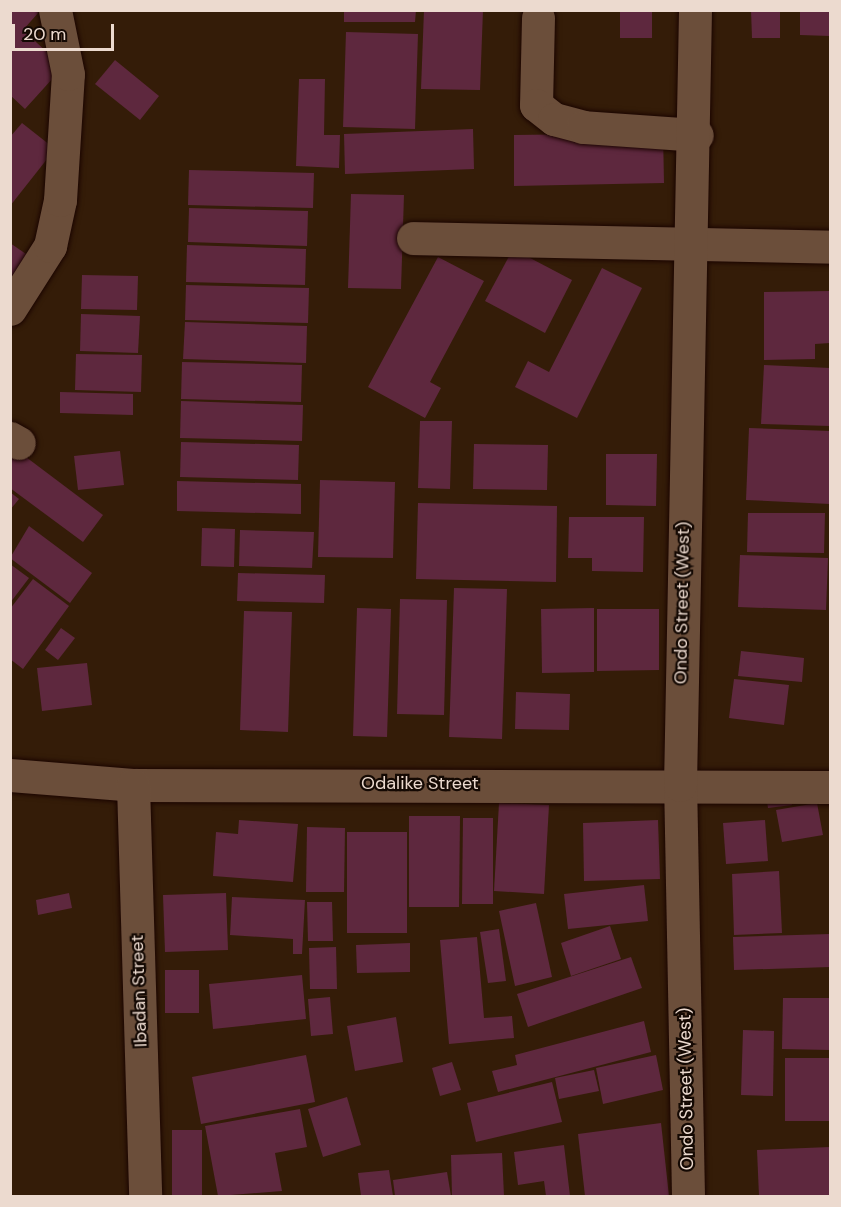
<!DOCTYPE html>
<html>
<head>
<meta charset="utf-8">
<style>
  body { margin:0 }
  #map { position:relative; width:841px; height:1207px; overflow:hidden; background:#341c08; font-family:"DM Sans",sans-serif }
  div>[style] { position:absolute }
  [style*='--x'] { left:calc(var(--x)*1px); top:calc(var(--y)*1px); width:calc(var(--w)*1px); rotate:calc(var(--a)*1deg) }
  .building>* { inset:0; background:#5e283e }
  .roads { filter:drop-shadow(0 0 2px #1b0500) drop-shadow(0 0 2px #1b0500) }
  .minor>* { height:33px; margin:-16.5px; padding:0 16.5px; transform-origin:16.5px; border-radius:16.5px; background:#6b4e3a }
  span { translate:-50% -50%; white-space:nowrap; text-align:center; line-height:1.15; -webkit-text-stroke:4.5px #140903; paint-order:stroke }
  .street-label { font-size:18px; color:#ecdacf }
  .frame { position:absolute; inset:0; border:12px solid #ecdacf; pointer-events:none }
  .scale { position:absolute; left:12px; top:24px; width:102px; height:27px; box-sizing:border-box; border:3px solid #ecdacf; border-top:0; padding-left:8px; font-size:18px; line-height:21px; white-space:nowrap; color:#ecdacf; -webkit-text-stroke:4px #140903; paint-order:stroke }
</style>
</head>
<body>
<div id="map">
  <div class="building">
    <div style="clip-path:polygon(10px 10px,39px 12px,23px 30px,63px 67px,25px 109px,10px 95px)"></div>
    <div style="clip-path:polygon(344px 10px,416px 10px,415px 22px,344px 22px)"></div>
    <div style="clip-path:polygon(424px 10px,483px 10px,480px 90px,421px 89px)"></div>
    <div style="clip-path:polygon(620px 10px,652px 10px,652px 38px,620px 38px)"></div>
    <div style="clip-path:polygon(751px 10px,780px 10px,780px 38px,752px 38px)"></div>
    <div style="clip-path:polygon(800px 10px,830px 10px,830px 36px,800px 35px)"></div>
    <div style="clip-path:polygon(346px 32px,418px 34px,415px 129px,343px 127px)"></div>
    <div style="clip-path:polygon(115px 60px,159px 96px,140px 120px,95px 84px)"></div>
    <div style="clip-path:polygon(299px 79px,325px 79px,324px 135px,340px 135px,339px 168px,296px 166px)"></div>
    <div style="clip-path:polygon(22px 123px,55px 149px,10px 206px,10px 137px)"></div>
    <div style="clip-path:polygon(473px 129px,474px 169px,345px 174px,344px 134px)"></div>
    <div style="clip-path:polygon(663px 133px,664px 183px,514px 186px,514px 135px)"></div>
    <div style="clip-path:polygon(189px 170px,314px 173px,313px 208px,188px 205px)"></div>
    <div style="clip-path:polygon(351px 194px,404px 195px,401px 289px,348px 288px)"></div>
    <div style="clip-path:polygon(189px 208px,308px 211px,307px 246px,188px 242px)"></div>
    <div style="clip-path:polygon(10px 243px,29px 256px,10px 282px)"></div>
    <div style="clip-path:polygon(187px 245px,306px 249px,305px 285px,186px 282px)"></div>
    <div style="clip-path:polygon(513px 249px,572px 280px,545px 333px,485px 301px)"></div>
    <div style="clip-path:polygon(438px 257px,484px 281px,430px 382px,441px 388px,425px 418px,368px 387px)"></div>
    <div style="clip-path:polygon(602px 268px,642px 288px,577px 418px,515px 387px,528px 361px,549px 372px)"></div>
    <div style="clip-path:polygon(82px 275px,138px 276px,137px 310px,81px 309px)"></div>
    <div style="clip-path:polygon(186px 285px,309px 288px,308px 323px,185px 320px)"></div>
    <div style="clip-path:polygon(830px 291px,830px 343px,815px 344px,815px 359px,764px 360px,764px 292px)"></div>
    <div style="clip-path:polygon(81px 314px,140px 316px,138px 353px,80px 351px)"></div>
    <div style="clip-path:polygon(185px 322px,307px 326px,306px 363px,183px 359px)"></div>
    <div style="clip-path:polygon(76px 354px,142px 355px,141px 392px,75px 390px)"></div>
    <div style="clip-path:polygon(182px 362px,302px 365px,301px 402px,181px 399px)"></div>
    <div style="clip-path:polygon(764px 365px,830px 368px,830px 426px,761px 424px)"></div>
    <div style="clip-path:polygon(60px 392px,133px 394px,133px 415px,60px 413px)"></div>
    <div style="clip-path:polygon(181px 401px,303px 405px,302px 441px,180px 438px)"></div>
    <div style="clip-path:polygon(420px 421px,452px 421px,450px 489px,418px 488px)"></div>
    <div style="clip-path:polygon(749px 428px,830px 431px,830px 504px,746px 500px)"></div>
    <div style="clip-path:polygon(181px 442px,299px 445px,298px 480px,180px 477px)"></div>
    <div style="clip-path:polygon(474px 444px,548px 445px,547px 490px,473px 489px)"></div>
    <div style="clip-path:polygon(10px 445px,103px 515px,83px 542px,10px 488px)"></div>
    <div style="clip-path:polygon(120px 451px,124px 485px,78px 490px,74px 456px)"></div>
    <div style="clip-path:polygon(606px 454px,657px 454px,656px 506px,606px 505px)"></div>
    <div style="clip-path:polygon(320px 480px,395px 482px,393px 558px,318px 557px)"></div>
    <div style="clip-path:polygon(177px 481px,301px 484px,301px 514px,177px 511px)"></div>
    <div style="clip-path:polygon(10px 492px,19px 499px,10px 510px)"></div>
    <div style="clip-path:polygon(418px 503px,557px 506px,556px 582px,416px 579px)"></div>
    <div style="clip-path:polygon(748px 513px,825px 513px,824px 553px,747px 552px)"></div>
    <div style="clip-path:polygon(569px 517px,644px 517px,643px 572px,592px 571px,592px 558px,568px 558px)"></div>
    <div style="clip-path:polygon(29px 526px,92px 573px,70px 603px,10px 558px)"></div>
    <div style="clip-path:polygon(202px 528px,235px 529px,234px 567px,201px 566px)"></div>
    <div style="clip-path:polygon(240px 530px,314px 532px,312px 568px,239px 566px)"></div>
    <div style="clip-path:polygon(740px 555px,828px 558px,826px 610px,738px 607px)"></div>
    <div style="clip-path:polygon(10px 564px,29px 578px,10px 603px)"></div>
    <div style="clip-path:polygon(238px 573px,325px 575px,324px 603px,237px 601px)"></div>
    <div style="clip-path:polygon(33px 579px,69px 606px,23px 669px,10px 659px,10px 609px)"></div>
    <div style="clip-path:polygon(454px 588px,507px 589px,502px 739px,449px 737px)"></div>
    <div style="clip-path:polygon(400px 599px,447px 600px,444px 715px,397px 714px)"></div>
    <div style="clip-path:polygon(357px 608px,391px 609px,387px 737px,353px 736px)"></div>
    <div style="clip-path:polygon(594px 608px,594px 672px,542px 673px,541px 609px)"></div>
    <div style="clip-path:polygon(597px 609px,659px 609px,659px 670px,597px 671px)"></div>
    <div style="clip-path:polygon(244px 611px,292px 612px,288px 732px,240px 730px)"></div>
    <div style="clip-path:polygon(61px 628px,75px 638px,58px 660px,45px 650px)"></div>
    <div style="clip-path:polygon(741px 651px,804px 658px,802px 682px,738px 676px)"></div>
    <div style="clip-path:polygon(87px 663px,92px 705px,42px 711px,37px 668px)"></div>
    <div style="clip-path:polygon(734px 679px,789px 685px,784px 725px,729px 718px)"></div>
    <div style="clip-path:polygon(516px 692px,570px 694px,569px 730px,515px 729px)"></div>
    <div style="clip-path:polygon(765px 788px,788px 790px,792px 805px,768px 808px)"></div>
    <div style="clip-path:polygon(499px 803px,549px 805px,544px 894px,494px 891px)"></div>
    <div style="clip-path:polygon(817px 803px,823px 835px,782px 842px,776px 810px)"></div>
    <div style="clip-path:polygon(409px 816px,460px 816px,459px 907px,409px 907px)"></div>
    <div style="clip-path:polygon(463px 818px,493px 818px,493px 904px,462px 904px)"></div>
    <div style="clip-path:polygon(239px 820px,298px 824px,293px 882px,213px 876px,216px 832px,238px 834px)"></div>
    <div style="clip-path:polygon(658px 820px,660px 879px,584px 881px,583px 823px)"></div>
    <div style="clip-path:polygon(765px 820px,768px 861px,726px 864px,723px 823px)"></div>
    <div style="clip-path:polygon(307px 827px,345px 828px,344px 892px,306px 892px)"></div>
    <div style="clip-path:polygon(347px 832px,407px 832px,407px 933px,347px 933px)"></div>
    <div style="clip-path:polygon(779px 871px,782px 933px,734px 935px,732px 874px)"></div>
    <div style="clip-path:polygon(644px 885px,648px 921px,568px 929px,564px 894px)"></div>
    <div style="clip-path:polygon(69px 893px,72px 908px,38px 915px,36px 900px)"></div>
    <div style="clip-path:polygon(226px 893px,228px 950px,165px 952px,163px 895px)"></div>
    <div style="clip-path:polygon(232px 897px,305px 900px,302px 954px,293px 954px,293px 939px,230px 935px)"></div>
    <div style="clip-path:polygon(307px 902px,332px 902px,333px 941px,308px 941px)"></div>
    <div style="clip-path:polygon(536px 903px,552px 977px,515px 986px,499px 911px)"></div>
    <div style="clip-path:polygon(610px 926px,621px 959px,571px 976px,561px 943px)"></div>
    <div style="clip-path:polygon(499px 929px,506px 981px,488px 983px,480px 932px)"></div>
    <div style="clip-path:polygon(830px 934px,830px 967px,734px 970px,733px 937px)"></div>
    <div style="clip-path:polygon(477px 937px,484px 1018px,512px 1016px,514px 1038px,449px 1044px,440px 940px)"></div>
    <div style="clip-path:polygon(410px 943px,410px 972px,357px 973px,356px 945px)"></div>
    <div style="clip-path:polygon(336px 947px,337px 989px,310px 989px,309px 948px)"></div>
    <div style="clip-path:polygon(631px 957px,642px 988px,528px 1027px,517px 994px)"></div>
    <div style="clip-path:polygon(165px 970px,199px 970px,199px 1013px,165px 1013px)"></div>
    <div style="clip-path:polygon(302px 975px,306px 1019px,213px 1029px,209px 984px)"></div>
    <div style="clip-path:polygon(330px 997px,333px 1034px,311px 1036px,308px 999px)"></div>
    <div style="clip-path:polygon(783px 998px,830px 998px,830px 1050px,782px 1049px)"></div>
    <div style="clip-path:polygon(396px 1017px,403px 1062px,355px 1071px,347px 1026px)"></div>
    <div style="clip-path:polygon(644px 1021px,651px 1052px,498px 1092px,492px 1071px,517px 1065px,515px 1055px)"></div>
    <div style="clip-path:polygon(743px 1030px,774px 1031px,773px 1096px,741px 1095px)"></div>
    <div style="clip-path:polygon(306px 1055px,315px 1102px,201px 1124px,192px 1077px)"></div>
    <div style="clip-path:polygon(656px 1055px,663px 1090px,603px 1104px,596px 1068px)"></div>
    <div style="clip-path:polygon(785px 1058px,830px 1058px,830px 1121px,785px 1121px)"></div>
    <div style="clip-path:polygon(452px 1062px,461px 1090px,440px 1096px,432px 1068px)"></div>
    <div style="clip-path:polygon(594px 1070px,599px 1091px,559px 1099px,555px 1078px)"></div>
    <div style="clip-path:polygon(552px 1082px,562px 1122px,476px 1142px,467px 1103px)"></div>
    <div style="clip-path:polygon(347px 1097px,361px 1145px,323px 1157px,308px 1109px)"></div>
    <div style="clip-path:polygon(300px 1109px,307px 1147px,275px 1153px,282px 1191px,218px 1196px,205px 1126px)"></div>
    <div style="clip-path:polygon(661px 1123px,669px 1196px,585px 1196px,578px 1134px)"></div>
    <div style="clip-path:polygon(172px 1130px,202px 1130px,202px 1196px,172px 1196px)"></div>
    <div style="clip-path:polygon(564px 1145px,570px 1196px,546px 1196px,544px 1181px,518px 1185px,514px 1152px)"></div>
    <div style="clip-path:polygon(830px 1147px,830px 1196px,759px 1196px,757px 1150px)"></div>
    <div style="clip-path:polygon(502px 1153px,504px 1196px,452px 1196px,451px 1155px)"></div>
    <div style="clip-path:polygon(389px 1170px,393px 1196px,361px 1196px,358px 1173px)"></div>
    <div style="clip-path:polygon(447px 1172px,451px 1196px,395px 1196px,393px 1180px)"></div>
  </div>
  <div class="roads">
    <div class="minor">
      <div style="--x:538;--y:18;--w:87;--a:91.3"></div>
      <div style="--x:536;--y:105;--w:23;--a:38"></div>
      <div style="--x:554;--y:119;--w:30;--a:15"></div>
      <div style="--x:583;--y:127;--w:114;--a:4"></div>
      <div style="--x:413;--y:238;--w:417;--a:1.2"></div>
      <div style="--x:10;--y:309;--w:75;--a:-57.6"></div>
      <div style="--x:50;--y:246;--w:47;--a:-77.7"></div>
      <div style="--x:60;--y:200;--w:126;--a:-86.4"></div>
      <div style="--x:68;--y:74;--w:65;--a:-101.5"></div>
      <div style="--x:10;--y:438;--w:10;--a:29"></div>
      <div style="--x:10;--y:775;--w:123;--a:4.6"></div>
      <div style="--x:133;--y:785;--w:697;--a:0.16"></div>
      <div style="--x:133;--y:785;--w:411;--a:88.3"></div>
      <div style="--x:688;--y:1196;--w:411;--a:-91.1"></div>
      <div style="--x:680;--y:785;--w:775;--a:-88.89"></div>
    </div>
  </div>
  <div class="street-label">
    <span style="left:682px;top:603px;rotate:-89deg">Ondo Street (West)</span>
    <span style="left:420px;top:783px">Odalike Street</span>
    <span style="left:139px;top:991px;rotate:-92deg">Ibadan Street</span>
    <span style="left:686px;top:1089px;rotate:-91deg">Ondo Street (West)</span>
  </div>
  <div class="frame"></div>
  <div class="scale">20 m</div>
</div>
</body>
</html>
